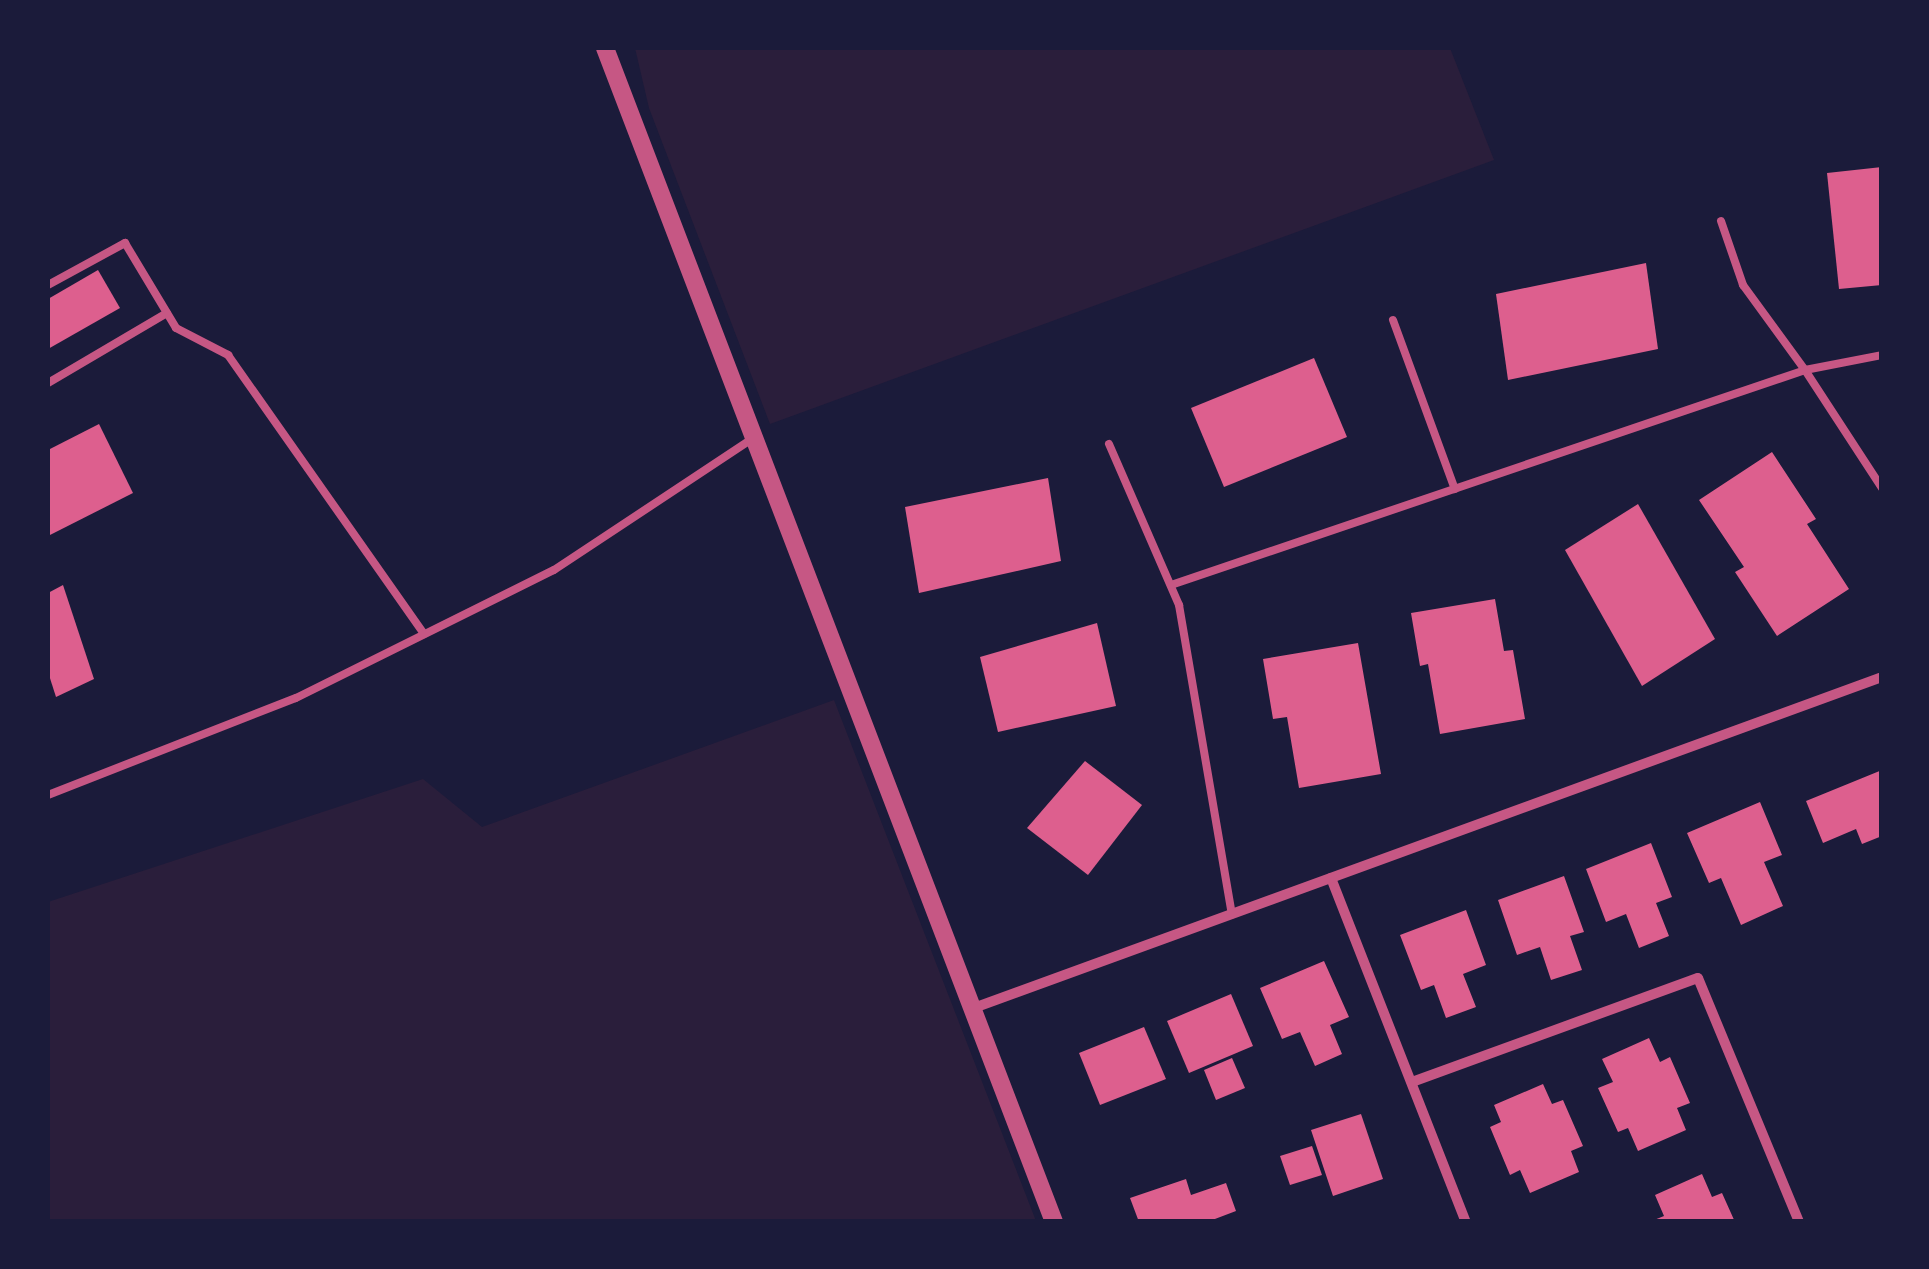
<!DOCTYPE html>
<html>
<head>
<meta charset="utf-8">
<style>
  body { margin:0 }
  #map { position:relative; width:1929px; height:1269px; overflow:hidden; background:#1b1b3a; font-family:Lora,serif }
  div>[style] { position:absolute }
  [style*='--x'] { left:calc(var(--x)*1px); top:calc(var(--y)*1px); width:calc(var(--w)*1px); rotate:calc(var(--a)*1deg) }
  .green>* { inset:0; background:#2a1e3b }
  .building>* { inset:0; background:#dd5f8e }
  .service>* { height:8px; margin:-4px; padding:0 4px; transform-origin:4px; border-radius:4px; background:#c65784 }
  .minor>* { height:10px; margin:-5px; padding:0 5px; transform-origin:5px; border-radius:5px; background:#c65784 }
  .tertiary>* { height:18px; margin:-9px; padding:0 9px; transform-origin:9px; border-radius:9px; background:#c65784 }
  span { translate:-50% -50%; white-space:nowrap; text-align:center; line-height:1.15; -webkit-text-stroke:8px #1b1b3a; paint-order:stroke }
  .frame { position:absolute; inset:0; border:50px solid #1b1b3a; pointer-events:none }
</style>
</head>
<body>
<div id="map">
  <div class="green">
    <div style="clip-path:polygon(635px 48px,1450px 48px,1494px 160px,770px 424px,649px 108px)"></div>
    <div style="clip-path:polygon(834px 700px,1036px 1221px,48px 1221px,48px 902px,423px 779px,482px 827px)"></div>
  </div>
  <div class="building">
    <div style="clip-path:polygon(1882px 167px,1882px 285px,1839px 289px,1827px 173px)"></div>
    <div style="clip-path:polygon(1646px 263px,1658px 349px,1508px 380px,1496px 294px)"></div>
    <div style="clip-path:polygon(98px 270px,120px 308px,48px 349px,48px 299px)"></div>
    <div style="clip-path:polygon(1314px 358px,1347px 437px,1224px 487px,1191px 408px)"></div>
    <div style="clip-path:polygon(99px 424px,133px 493px,48px 536px,48px 450px)"></div>
    <div style="clip-path:polygon(1772px 452px,1816px 519px,1807px 524px,1849px 589px,1777px 636px,1735px 572px,1744px 567px,1699px 500px)"></div>
    <div style="clip-path:polygon(1048px 478px,1061px 561px,919px 593px,905px 507px)"></div>
    <div style="clip-path:polygon(1638px 504px,1715px 639px,1642px 686px,1565px 550px)"></div>
    <div style="clip-path:polygon(63px 585px,94px 679px,56px 697px,48px 672px,48px 593px)"></div>
    <div style="clip-path:polygon(1495px 599px,1504px 651px,1513px 650px,1525px 719px,1440px 734px,1428px 664px,1420px 666px,1411px 613px)"></div>
    <div style="clip-path:polygon(1097px 623px,1116px 706px,998px 732px,980px 657px)"></div>
    <div style="clip-path:polygon(1358px 643px,1381px 774px,1299px 788px,1287px 717px,1273px 719px,1263px 659px)"></div>
    <div style="clip-path:polygon(1085px 761px,1142px 805px,1088px 875px,1027px 828px)"></div>
    <div style="clip-path:polygon(1882px 770px,1882px 836px,1862px 844px,1856px 829px,1823px 843px,1806px 801px)"></div>
    <div style="clip-path:polygon(1760px 802px,1782px 855px,1764px 862px,1783px 906px,1741px 925px,1721px 878px,1709px 883px,1687px 833px)"></div>
    <div style="clip-path:polygon(1651px 843px,1672px 897px,1656px 903px,1669px 936px,1639px 948px,1626px 914px,1606px 922px,1586px 869px)"></div>
    <div style="clip-path:polygon(1564px 876px,1584px 932px,1570px 936px,1582px 970px,1551px 980px,1540px 947px,1517px 955px,1498px 900px)"></div>
    <div style="clip-path:polygon(1466px 910px,1486px 965px,1463px 974px,1476px 1007px,1446px 1018px,1434px 985px,1421px 990px,1400px 935px)"></div>
    <div style="clip-path:polygon(1324px 961px,1349px 1017px,1330px 1025px,1342px 1054px,1315px 1066px,1300px 1032px,1282px 1039px,1260px 988px)"></div>
    <div style="clip-path:polygon(1231px 994px,1253px 1046px,1189px 1073px,1167px 1021px)"></div>
    <div style="clip-path:polygon(1144px 1027px,1166px 1079px,1100px 1105px,1079px 1053px)"></div>
    <div style="clip-path:polygon(1649px 1038px,1660px 1062px,1670px 1057px,1690px 1103px,1677px 1108px,1686px 1130px,1638px 1151px,1628px 1128px,1618px 1132px,1598px 1088px,1613px 1082px,1602px 1059px)"></div>
    <div style="clip-path:polygon(1232px 1058px,1245px 1088px,1216px 1100px,1204px 1070px)"></div>
    <div style="clip-path:polygon(1543px 1084px,1552px 1104px,1563px 1100px,1583px 1146px,1571px 1151px,1579px 1172px,1530px 1193px,1520px 1170px,1510px 1175px,1490px 1127px,1501px 1122px,1494px 1105px)"></div>
    <div style="clip-path:polygon(1361px 1114px,1383px 1179px,1333px 1196px,1311px 1130px)"></div>
    <div style="clip-path:polygon(1312px 1146px,1322px 1175px,1290px 1185px,1280px 1156px)"></div>
    <div style="clip-path:polygon(1702px 1174px,1712px 1197px,1722px 1193px,1735px 1222px,1649px 1222px,1664px 1216px,1655px 1195px)"></div>
    <div style="clip-path:polygon(1186px 1179px,1191px 1195px,1226px 1183px,1236px 1211px,1207px 1222px,1139px 1222px,1130px 1198px)"></div>
  </div>
  <div class="service">
    <div style="--x:1721;--y:221;--w:68;--a:71"></div>
    <div style="--x:1743;--y:285;--w:105;--a:53.9"></div>
    <div style="--x:1805;--y:370;--w:78;--a:-11"></div>
    <div style="--x:48;--y:285;--w:88;--a:-28.6"></div>
    <div style="--x:125;--y:243;--w:99;--a:59"></div>
    <div style="--x:176;--y:328;--w:59;--a:27.4"></div>
    <div style="--x:228;--y:355;--w:341;--a:54.9"></div>
    <div style="--x:1393;--y:320;--w:180;--a:69.9"></div>
    <div style="--x:48;--y:383;--w:138;--a:-30.5"></div>
    <div style="--x:1109;--y:444;--w:176;--a:66.5"></div>
    <div style="--x:1179;--y:605;--w:314;--a:80.3"></div>
    <div style="--x:1171;--y:585;--w:669;--a:-18.73"></div>
    <div style="--x:1805;--y:370;--w:141;--a:56.9"></div>
    <div style="--x:48;--y:795;--w:266;--a:-21.4"></div>
    <div style="--x:296;--y:698;--w:288;--a:-26.4"></div>
    <div style="--x:554;--y:570;--w:237;--a:-33.5"></div>
  </div>
  <div class="minor">
    <div style="--x:1331;--y:878;--w:370;--a:68.6"></div>
    <div style="--x:971;--y:1009;--w:970;--a:-20.02"></div>
    <div style="--x:1412;--y:1082;--w:304;--a:-20"></div>
    <div style="--x:1698;--y:978;--w:264;--a:67.5"></div>
  </div>
  <div class="tertiary">
    <div style="--x:605;--y:48;--w:1257;--a:69.07"></div>
  </div>
  <div class="frame"></div>
</div>
</body>
</html>
